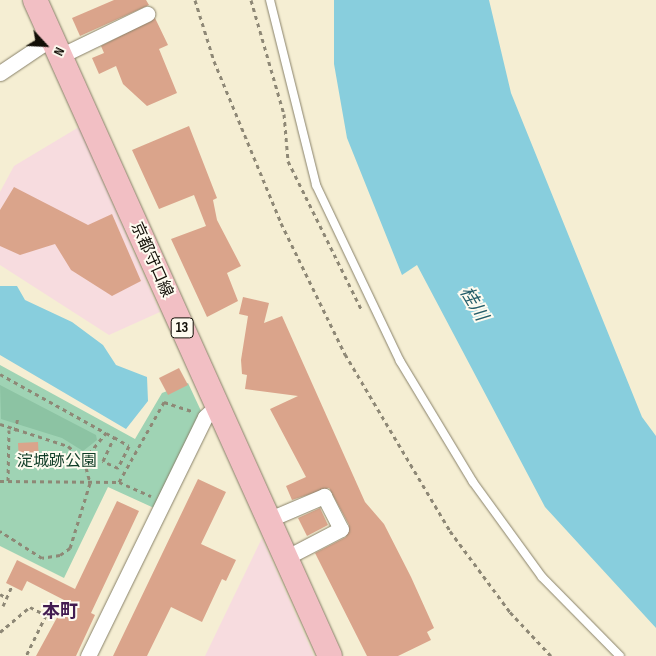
<!DOCTYPE html>
<html>
<head>
<meta charset="utf-8">
<style>
  body { margin:0 }
  #map { position:relative; width:656px; height:656px; overflow:hidden; background:#f5eed3; font-family:"Sofia Sans Condensed","Noto Sans JP",sans-serif }
  div>[style] { position:absolute }
  [style*='--x'] { left:calc(var(--x)*1px); top:calc(var(--y)*1px); width:calc(var(--w)*1px); rotate:calc(var(--a)*1deg) }
  .commercial>* { inset:0; background:#f7dcdf }
  .green>* { inset:0; background:#9fd3b4 }
  .forest>* { inset:0; background:#8cc3a3 }
  .water>* { inset:0; background:#88cedd }
  .building>* { inset:0; background:#daa48b }
  .path>* { height:3px; margin-top:-1.5px; transform-origin:0; background:repeating-linear-gradient(90deg,#8e8876 0 4px,transparent 0 8px) }
  .roads { filter:drop-shadow(0 0 1px #888169) drop-shadow(0 0 1px #888169) }
  .lane>* { height:8px; margin:-4px; padding:0 4px; transform-origin:4px; border-radius:4px; background:#fff }
  .street>* { height:15px; margin:-7.5px; padding:0 7.5px; transform-origin:7.5px; border-radius:7.5px; background:#fff }
  .primary>* { height:24px; margin:-12px; padding:0 12px; transform-origin:12px; border-radius:12px; background:#f2bfc4 }
  span { translate:-50% -50%; white-space:nowrap; text-align:center; line-height:1.15; -webkit-text-stroke:4px #fefbf0; paint-order:stroke }
  .shield-label span { padding:1px 4px; background:#fefbf0; border:1px solid; border-radius:4px; -webkit-text-stroke-width:0 }
  .shield-label { font-size:15px; color:#120f07; font-weight:700 }
  .street-label { font-size:16px; color:#120f07 }
  .park-label { font-size:16px; color:#0f3c26 }
  .water-label { font-size:18px; color:#255e6a; font-style:italic }
  .neighbourhood-label { font-size:18px; color:#421b51; font-weight:700 }
  .north { position:absolute; left:20px; top:20px; width:50px; height:50px; -webkit-text-stroke:4px #fefbf0; paint-order:stroke; rotate:115deg; font-size:14px; font-weight:700; line-height:20px; text-align:center; color:#120f07 }
  .north::after { content:''; display:block; margin:auto; width:18px; height:22px; background:#120f07; clip-path:polygon(50% 0,100% 100%,50% 72%,0 100%) }
</style>
</head>
<body>
<div id="map">
  <div class="commercial">
    <div style="clip-path:polygon(79px 127px,160px 312px,109px 335px,0 265px,0 192px,14px 166px)"></div>
    <div style="clip-path:polygon(262px 538px,314px 656px,205px 656px)"></div>
  </div>
  <div class="green">
    <div style="clip-path:polygon(0 365px,135px 439px,162px 393px,188px 383px,202px 413px,154px 508px,108px 487px,64px 578px,0 546px)"></div>
  </div>
  <div class="forest">
    <div style="clip-path:polygon(0 385px,96px 435px,97px 440px,83px 451px,62px 438px,1px 419px)"></div>
  </div>
  <div class="water">
    <div style="clip-path:polygon(334px 0,489px 0,511px 93px,642px 417px,656px 436px,656px 628px,545px 507px,417px 265px,402px 275px,347px 138px,334px 64px)"></div>
    <div style="clip-path:polygon(0 286px,17px 286px,25px 300px,72px 322px,103px 345px,116px 365px,147px 377px,148px 401px,126px 429px,0 355px)"></div>
  </div>
  <div class="building">
    <div style="clip-path:polygon(114px 0,146px 0,149px 5px,80px 36px,72px 18px)"></div>
    <div style="clip-path:polygon(155px 18px,168px 45px,159px 49px,177px 93px,147px 106px,123px 84px,116px 66px,99px 74px,92px 58px,104px 53px,101px 46px)"></div>
    <div style="clip-path:polygon(189px 126px,217px 198px,213px 200px,217px 220px,241px 266px,227px 273px,238px 301px,207px 317px,171px 239px,206px 226px,194px 195px,159px 209px,132px 150px)"></div>
    <div style="clip-path:polygon(14px 187px,88px 225px,112px 214px,141px 281px,112px 296px,71px 270px,55px 244px,20px 255px,0 246px,0 210px)"></div>
    <div style="clip-path:polygon(243px 297px,269px 303px,264px 323px,282px 316px,365px 502px,384px 524px,411px 577px,434px 628px,427px 632px,431px 640px,398px 656px,367px 656px,315px 553px,346px 537px,349px 525px,329px 488px,292px 500px,286px 486px,306px 477px,270px 409px,298px 396px,245px 389px,247px 375px,242px 374px,241px 360px,248px 316px,239px 314px)"></div>
    <div style="clip-path:polygon(179px 368px,188px 385px,168px 395px,159px 378px)"></div>
    <div style="clip-path:polygon(38px 442px,39px 461px,19px 462px,18px 443px)"></div>
    <div style="clip-path:polygon(198px 479px,226px 492px,201px 544px,236px 560px,226px 581px,222px 579px,202px 622px,171px 607px,147px 656px,113px 656px)"></div>
    <div style="clip-path:polygon(117px 501px,139px 511px,91px 613px,95px 615px,76px 656px,36px 656px,66px 601px,27px 581px,22px 591px,6px 583px,17px 560px,75px 589px)"></div>
    <div style="clip-path:polygon(320px 508px,328px 525px,307px 536px,298px 518px)"></div>
  </div>
  <div class="path">
    <div style="--x:195;--y:0;--w:64;--a:72.7"></div>
    <div style="--x:214;--y:61;--w:175;--a:67.5"></div>
    <div style="--x:281;--y:223;--w:146;--a:64"></div>
    <div style="--x:345;--y:354;--w:206;--a:59.3"></div>
    <div style="--x:450;--y:531;--w:101;--a:53.5"></div>
    <div style="--x:510;--y:612;--w:60;--a:47"></div>
    <div style="--x:251;--y:0;--w:119;--a:73.9"></div>
    <div style="--x:284;--y:114;--w:47;--a:85.1"></div>
    <div style="--x:288;--y:161;--w:165;--a:63.7"></div>
    <div style="--x:0;--y:374;--w:121;--a:29.1"></div>
    <div style="--x:106;--y:433;--w:9;--a:27"></div>
    <div style="--x:114;--y:437;--w:17;--a:31"></div>
    <div style="--x:129;--y:446;--w:25;--a:117"></div>
    <div style="--x:118;--y:468;--w:17;--a:-155"></div>
    <div style="--x:103;--y:461;--w:26;--a:-65"></div>
    <div style="--x:0;--y:424;--w:71;--a:17.9"></div>
    <div style="--x:68;--y:446;--w:21;--a:41"></div>
    <div style="--x:84;--y:460;--w:24;--a:75"></div>
    <div style="--x:90;--y:483;--w:68;--a:107.1"></div>
    <div style="--x:70;--y:548;--w:12;--a:145"></div>
    <div style="--x:60;--y:555;--w:18;--a:171"></div>
    <div style="--x:42;--y:558;--w:50;--a:-147.3"></div>
    <div style="--x:15;--y:431;--w:14;--a:-78"></div>
    <div style="--x:84;--y:460;--w:35;--a:-51"></div>
    <div style="--x:0;--y:481;--w:119;--a:0.5"></div>
    <div style="--x:119;--y:482;--w:35;--a:24"></div>
    <div style="--x:8;--y:481;--w:51;--a:-88.9"></div>
    <div style="--x:119;--y:482;--w:92;--a:-60.6"></div>
    <div style="--x:164;--y:402;--w:29;--a:18"></div>
    <div style="--x:0;--y:594;--w:8;--a:30"></div>
    <div style="--x:3;--y:606;--w:22;--a:-66"></div>
    <div style="--x:0;--y:632;--w:39;--a:-40"></div>
    <div style="--x:30;--y:607;--w:18;--a:27"></div>
    <div style="--x:46;--y:615;--w:46;--a:116"></div>
  </div>
  <div class="roads">
    <div class="lane">
      <div style="--x:270;--y:0;--w:191;--a:76"></div>
      <div style="--x:316;--y:185;--w:195;--a:64.5"></div>
      <div style="--x:400;--y:361;--w:141;--a:58.9"></div>
      <div style="--x:473;--y:482;--w:117;--a:54"></div>
      <div style="--x:542;--y:577;--w:111;--a:45.4"></div>
    </div>
    <div class="street">
      <div style="--x:60;--y:56;--w:97;--a:-25.8"></div>
      <div style="--x:0;--y:73;--w:63;--a:-33.9"></div>
      <div style="--x:270;--y:519;--w:59;--a:-23.1"></div>
      <div style="--x:324;--y:496;--w:37;--a:63"></div>
      <div style="--x:341;--y:529;--w:61;--a:152.6"></div>
      <div style="--x:88;--y:656;--w:266;--a:-63.9"></div>
      <div style="--x:205;--y:417;--w:16;--a:-43"></div>
    </div>
    <div class="primary">
      <div style="--x:35;--y:0;--w:719;--a:65.79"></div>
    </div>
  </div>
  <div class="shield-label">
    <span style="left:182px;top:328px">13</span>
  </div>
  <div class="street-label">
    <span style="left:151px;top:260px;rotate:66deg">京都守口線</span>
  </div>
  <div class="park-label">
    <span style="left:57px;top:462px">淀城跡公園</span>
  </div>
  <div class="water-label">
    <span style="left:473px;top:304px;rotate:59deg">桂川</span>
  </div>
  <div class="neighbourhood-label">
    <span style="left:60px;top:612px">本町</span>
  </div>
  <div class="north">N</div>
</div>
</body>
</html>
